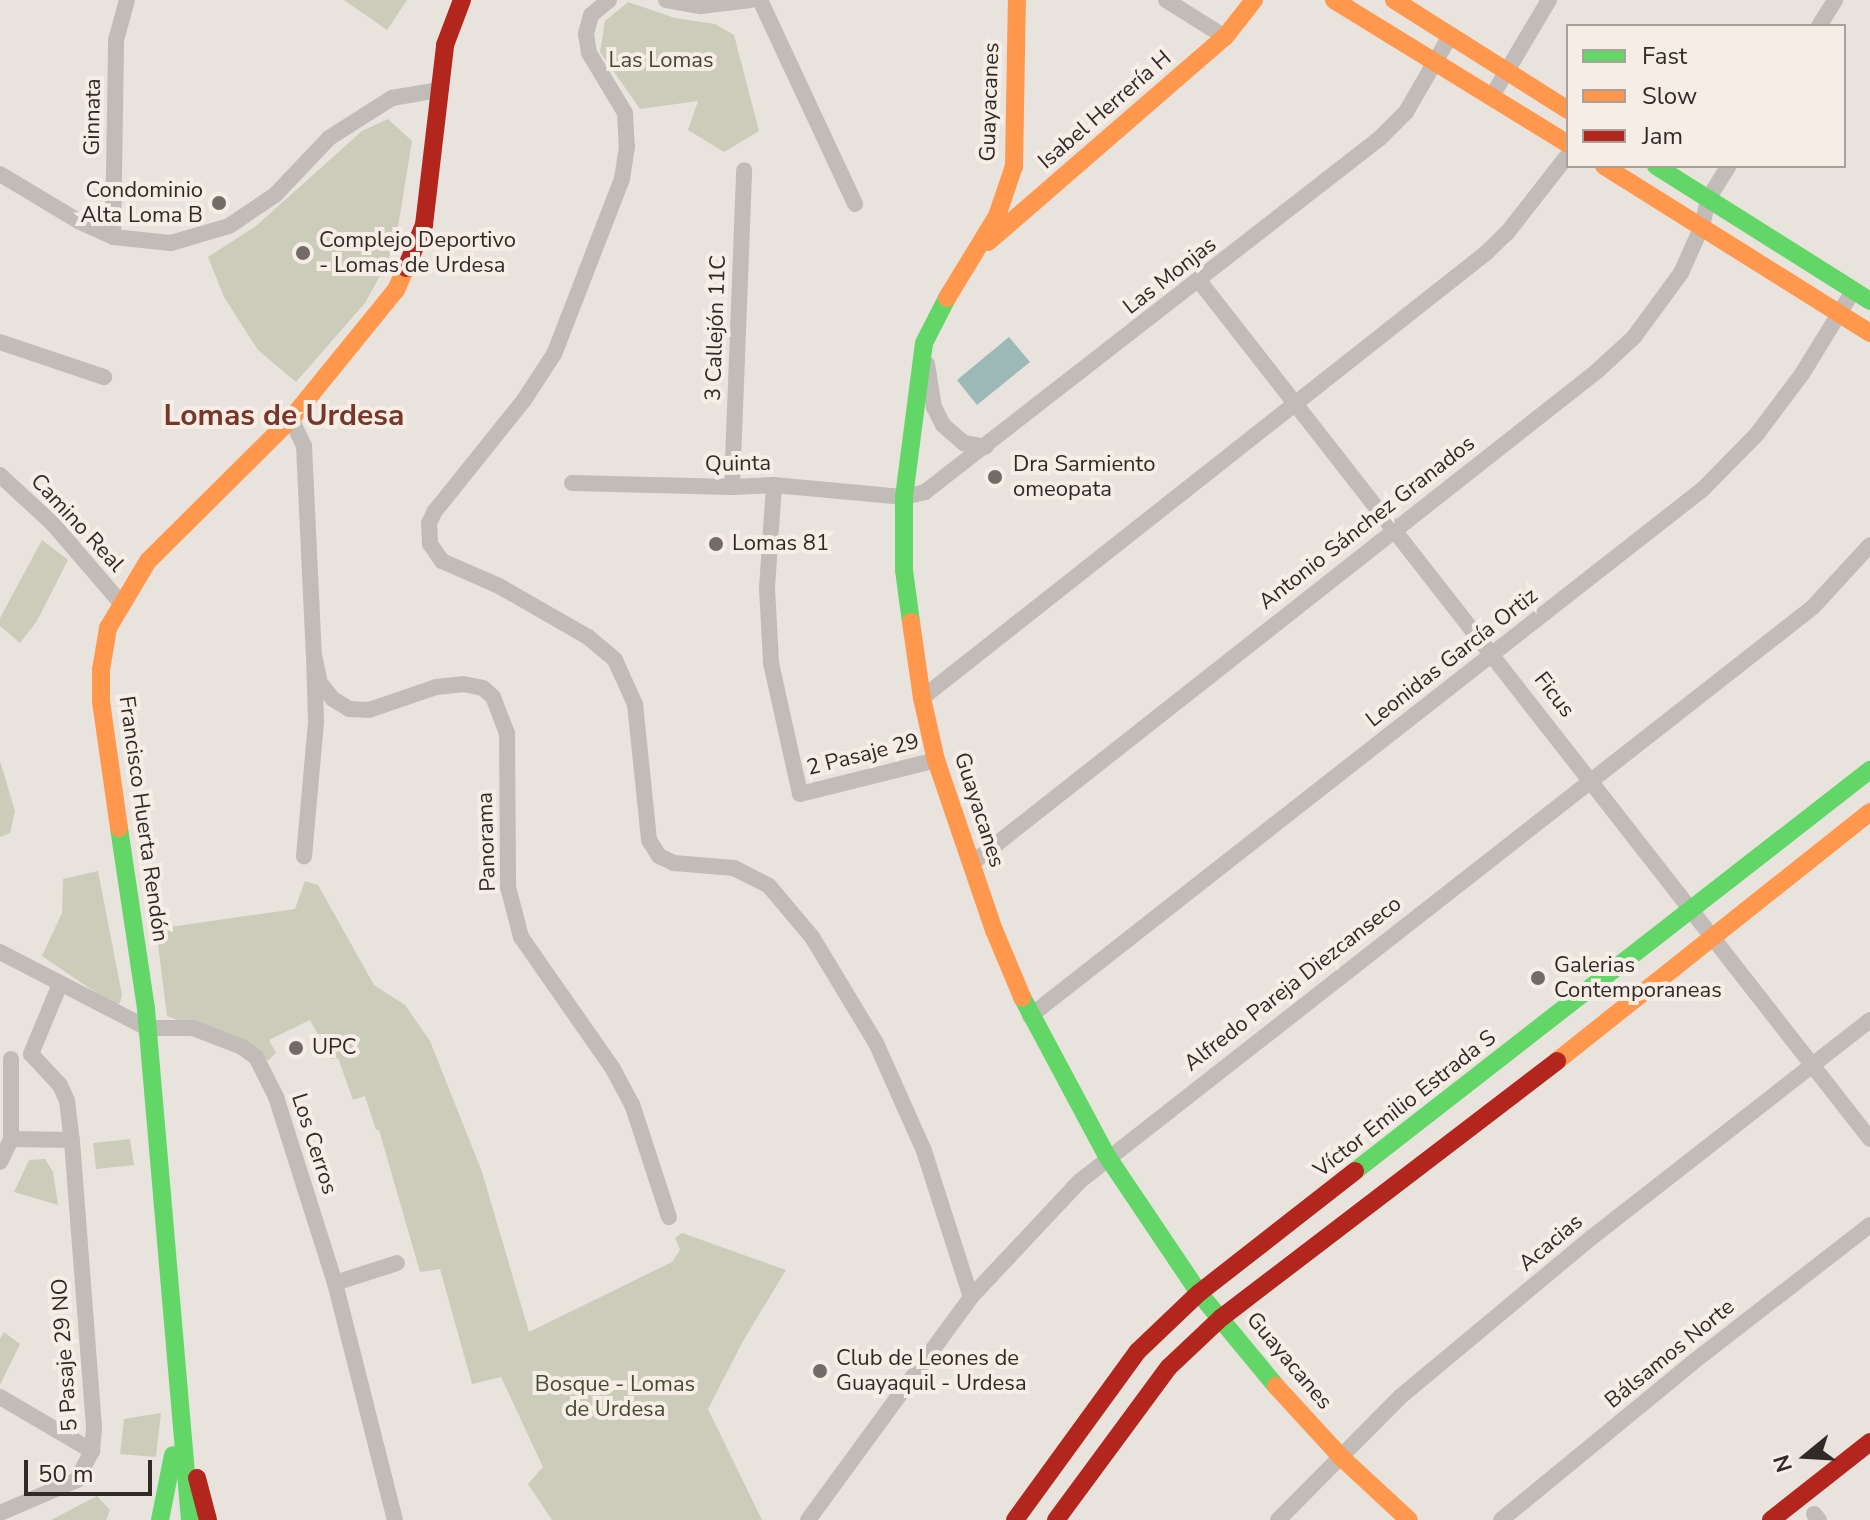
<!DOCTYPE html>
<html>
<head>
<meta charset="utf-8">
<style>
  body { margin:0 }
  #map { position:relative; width:1870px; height:1520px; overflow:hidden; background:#e9e3de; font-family:"Nunito Sans",sans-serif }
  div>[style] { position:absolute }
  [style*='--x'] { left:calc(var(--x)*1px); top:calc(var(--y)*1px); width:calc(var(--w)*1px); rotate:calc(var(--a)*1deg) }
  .green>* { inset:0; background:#cbccba }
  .water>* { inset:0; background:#9db9b7 }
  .street>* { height:16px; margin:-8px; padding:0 8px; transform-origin:8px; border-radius:8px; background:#c2bcb8 }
  .fast>* { height:18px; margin:-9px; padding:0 9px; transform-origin:9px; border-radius:9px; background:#63d668 }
  .slow>* { height:18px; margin:-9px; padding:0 9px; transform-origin:9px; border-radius:9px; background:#ff974d }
  .jam>* { height:18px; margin:-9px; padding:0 9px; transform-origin:9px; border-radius:9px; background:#b3261e }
  .dots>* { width:22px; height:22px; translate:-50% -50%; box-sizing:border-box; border:4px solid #f6eee6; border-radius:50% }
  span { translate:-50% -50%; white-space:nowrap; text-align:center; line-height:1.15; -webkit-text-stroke:8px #f6eee6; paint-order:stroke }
  .park-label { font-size:22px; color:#434c2e }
  .street-label { font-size:22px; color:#322a27 }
  .poi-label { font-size:22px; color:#322a27 }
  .right { translate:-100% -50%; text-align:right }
  .left { translate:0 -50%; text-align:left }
  .district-label { font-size:30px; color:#76382b; font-weight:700 }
  .legend { position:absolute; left:1566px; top:24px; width:280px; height:144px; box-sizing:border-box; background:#f6eee6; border:2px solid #a8a09a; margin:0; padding:10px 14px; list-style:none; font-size:24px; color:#322a27 }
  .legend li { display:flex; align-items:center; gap:16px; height:40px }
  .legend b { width:40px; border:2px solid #a8a09a }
  .north { position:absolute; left:1766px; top:1416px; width:80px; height:80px; -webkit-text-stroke:6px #f6eee6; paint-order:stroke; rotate:252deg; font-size:22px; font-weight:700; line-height:32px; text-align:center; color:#322a27 }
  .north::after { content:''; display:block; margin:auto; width:28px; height:36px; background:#322a27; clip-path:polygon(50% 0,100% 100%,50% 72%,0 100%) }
  .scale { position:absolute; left:24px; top:1460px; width:128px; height:36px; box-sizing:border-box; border:4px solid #322a27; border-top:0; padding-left:10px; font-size:24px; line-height:28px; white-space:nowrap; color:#322a27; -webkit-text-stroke:6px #f6eee6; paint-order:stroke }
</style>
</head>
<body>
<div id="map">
  <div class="green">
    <div style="clip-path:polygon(344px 0,407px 0,387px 30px)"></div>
    <div style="clip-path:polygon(628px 2px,675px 18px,715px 24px,734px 35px,759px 131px,724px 152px,688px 130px,698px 101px,640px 109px,600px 52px,605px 21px)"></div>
    <div style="clip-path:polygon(388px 119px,412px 141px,397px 233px,387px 263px,365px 303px,296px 382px,258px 350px,224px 297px,208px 257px,256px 226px,362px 131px)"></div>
    <div style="clip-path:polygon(42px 540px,68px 560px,37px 621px,20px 643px,0 626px,0 618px)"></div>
    <div style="clip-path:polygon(0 761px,15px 811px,10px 833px,0 837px)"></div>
    <div style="clip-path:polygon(98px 871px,122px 995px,120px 1003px,114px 1005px,42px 956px,62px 913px,63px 879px)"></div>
    <div style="clip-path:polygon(305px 881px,318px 885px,374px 985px,405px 1005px,430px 1041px,482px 1172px,529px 1332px,672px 1262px,680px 1250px,675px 1238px,682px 1233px,786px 1270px,743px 1341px,708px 1409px,762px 1520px,552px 1520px,528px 1484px,543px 1467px,501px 1377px,472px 1384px,440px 1269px,420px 1272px,379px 1130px,376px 1130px,365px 1096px,353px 1100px,338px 1058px,331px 1059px,310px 1020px,269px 1040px,276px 1053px,268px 1061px,254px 1047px,167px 1016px,156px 929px,295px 909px)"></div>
    <div style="clip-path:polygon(130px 1139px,134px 1165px,96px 1169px,93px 1143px)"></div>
    <div style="clip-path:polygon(45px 1159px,53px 1172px,58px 1205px,14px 1192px,29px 1160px)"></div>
    <div style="clip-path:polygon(4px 1332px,20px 1344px,0 1385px,0 1339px)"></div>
    <div style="clip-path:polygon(161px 1413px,156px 1457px,120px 1454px,124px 1419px)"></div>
    <div style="clip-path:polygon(97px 1496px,110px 1510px,106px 1520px,51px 1520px)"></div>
  </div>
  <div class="water">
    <div style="clip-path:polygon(1009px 337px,1030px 362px,977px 405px,957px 380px)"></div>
  </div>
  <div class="street">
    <div style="--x:609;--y:0;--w:23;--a:140"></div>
    <div style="--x:591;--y:15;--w:20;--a:105"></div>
    <div style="--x:586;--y:34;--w:19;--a:81"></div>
    <div style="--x:589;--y:53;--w:70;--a:59"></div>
    <div style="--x:625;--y:113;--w:34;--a:87"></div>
    <div style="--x:627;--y:147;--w:32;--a:99"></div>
    <div style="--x:622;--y:179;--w:188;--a:111.2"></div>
    <div style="--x:554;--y:354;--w:55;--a:123.1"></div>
    <div style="--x:524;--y:400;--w:142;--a:128.7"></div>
    <div style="--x:435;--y:511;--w:13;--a:117"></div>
    <div style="--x:429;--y:523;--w:21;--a:87"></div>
    <div style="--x:430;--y:544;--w:21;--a:55"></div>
    <div style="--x:442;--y:561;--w:62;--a:23.7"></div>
    <div style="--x:499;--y:586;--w:103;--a:29.8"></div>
    <div style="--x:588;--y:637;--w:35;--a:40"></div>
    <div style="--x:615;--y:660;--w:48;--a:65.6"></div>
    <div style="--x:635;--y:704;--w:137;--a:84.1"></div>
    <div style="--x:649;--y:840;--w:19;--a:58"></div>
    <div style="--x:659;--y:856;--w:17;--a:25"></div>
    <div style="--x:674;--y:863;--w:60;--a:4.8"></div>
    <div style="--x:734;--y:868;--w:39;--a:27"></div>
    <div style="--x:769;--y:886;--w:67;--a:49.9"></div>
    <div style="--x:812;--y:937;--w:124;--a:58.9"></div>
    <div style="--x:876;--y:1043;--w:118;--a:66"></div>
    <div style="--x:924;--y:1151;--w:153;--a:72.2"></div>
    <div style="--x:666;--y:0;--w:36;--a:10"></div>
    <div style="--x:701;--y:6;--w:50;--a:-6.8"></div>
    <div style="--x:760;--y:0;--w:225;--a:65"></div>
    <div style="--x:1166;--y:0;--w:70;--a:32.1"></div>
    <div style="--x:1819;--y:26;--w:31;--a:-58"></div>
    <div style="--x:1492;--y:96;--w:112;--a:-59.3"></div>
    <div style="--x:0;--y:174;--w:93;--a:31"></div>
    <div style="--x:80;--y:222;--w:36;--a:24"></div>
    <div style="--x:113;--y:237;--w:58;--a:5.9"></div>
    <div style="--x:171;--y:243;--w:60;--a:-16.3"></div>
    <div style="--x:229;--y:226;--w:55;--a:-34"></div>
    <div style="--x:275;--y:195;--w:79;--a:-46.5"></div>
    <div style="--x:329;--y:138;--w:75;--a:-32.4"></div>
    <div style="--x:392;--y:98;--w:48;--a:-9.7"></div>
    <div style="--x:113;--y:237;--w:197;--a:-89.1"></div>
    <div style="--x:116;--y:40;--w:41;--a:-74.6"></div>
    <div style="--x:1200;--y:282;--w:1088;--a:51.98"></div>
    <div style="--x:0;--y:342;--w:110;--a:18.6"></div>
    <div style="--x:927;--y:364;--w:44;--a:80.8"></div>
    <div style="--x:934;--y:407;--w:20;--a:63"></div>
    <div style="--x:943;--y:425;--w:28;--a:41"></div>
    <div style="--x:964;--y:443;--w:22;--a:10"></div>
    <div style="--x:291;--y:419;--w:30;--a:64"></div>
    <div style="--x:304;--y:446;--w:209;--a:87.3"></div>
    <div style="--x:314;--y:655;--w:67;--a:88.3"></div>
    <div style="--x:316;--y:722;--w:135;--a:95.1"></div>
    <div style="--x:0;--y:475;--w:72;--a:42.8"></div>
    <div style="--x:53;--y:524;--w:104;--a:49.3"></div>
    <div style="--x:572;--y:483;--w:160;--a:1.4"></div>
    <div style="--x:732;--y:487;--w:42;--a:-2.7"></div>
    <div style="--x:774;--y:485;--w:131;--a:5.3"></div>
    <div style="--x:904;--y:497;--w:22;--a:-13"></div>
    <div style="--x:925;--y:492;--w:576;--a:-37.88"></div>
    <div style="--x:1380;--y:138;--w:37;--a:-45"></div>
    <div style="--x:1406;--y:112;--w:88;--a:-59.9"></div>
    <div style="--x:774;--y:485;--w:103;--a:93.9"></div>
    <div style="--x:767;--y:588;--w:75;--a:86.9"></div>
    <div style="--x:771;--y:663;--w:134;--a:77.5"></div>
    <div style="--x:800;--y:794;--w:140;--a:-14"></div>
    <div style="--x:732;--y:487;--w:317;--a:-87.8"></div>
    <div style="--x:314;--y:655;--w:29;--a:78"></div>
    <div style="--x:320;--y:683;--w:21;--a:51"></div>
    <div style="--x:333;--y:699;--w:19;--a:32"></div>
    <div style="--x:349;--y:709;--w:20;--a:3"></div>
    <div style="--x:369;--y:710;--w:71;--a:-18.9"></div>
    <div style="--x:436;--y:687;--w:27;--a:-6"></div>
    <div style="--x:463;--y:684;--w:20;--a:11"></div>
    <div style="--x:483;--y:688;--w:13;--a:42"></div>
    <div style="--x:493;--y:697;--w:39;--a:69"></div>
    <div style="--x:507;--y:733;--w:154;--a:89.6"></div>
    <div style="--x:508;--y:887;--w:52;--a:75.4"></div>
    <div style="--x:521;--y:937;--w:161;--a:55.1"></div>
    <div style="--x:613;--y:1069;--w:40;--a:62"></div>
    <div style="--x:632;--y:1104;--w:119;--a:71.9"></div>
    <div style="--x:922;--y:698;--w:718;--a:-38.27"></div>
    <div style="--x:1486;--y:253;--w:29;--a:-44"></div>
    <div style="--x:1507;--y:233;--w:99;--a:-52"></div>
    <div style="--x:971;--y:864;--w:795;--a:-38.21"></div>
    <div style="--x:1596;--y:372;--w:52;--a:-42.6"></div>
    <div style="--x:1634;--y:337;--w:79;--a:-53.7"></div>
    <div style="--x:1681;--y:273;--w:51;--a:-65.9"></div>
    <div style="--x:1702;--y:226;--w:28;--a:-77"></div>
    <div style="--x:1708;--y:199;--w:39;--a:-58"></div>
    <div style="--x:0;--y:952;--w:165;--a:27.3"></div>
    <div style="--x:147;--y:1028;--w:46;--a:0"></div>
    <div style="--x:193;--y:1028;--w:53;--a:21.2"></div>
    <div style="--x:242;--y:1047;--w:17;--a:36"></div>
    <div style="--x:256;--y:1057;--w:45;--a:63.4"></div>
    <div style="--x:276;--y:1097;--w:195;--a:72.4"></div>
    <div style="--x:335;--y:1283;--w:244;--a:75.8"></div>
    <div style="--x:1030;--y:1016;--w:855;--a:-38.06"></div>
    <div style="--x:1703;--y:489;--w:77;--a:-45.5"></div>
    <div style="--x:1757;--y:434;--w:75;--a:-53.1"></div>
    <div style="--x:1802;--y:374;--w:97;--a:-58.4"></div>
    <div style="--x:31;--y:1054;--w:42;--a:46.9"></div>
    <div style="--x:60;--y:1085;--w:17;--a:66"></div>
    <div style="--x:67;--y:1101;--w:39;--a:83"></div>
    <div style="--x:31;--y:1054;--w:76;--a:-67.5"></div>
    <div style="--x:0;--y:1162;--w:25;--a:-64"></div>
    <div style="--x:11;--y:1139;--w:80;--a:-90"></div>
    <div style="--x:335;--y:1283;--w:65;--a:-17.9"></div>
    <div style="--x:0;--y:1397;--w:107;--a:30.4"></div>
    <div style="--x:0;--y:1513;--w:84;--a:-23.2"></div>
    <div style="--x:77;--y:1480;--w:33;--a:-63"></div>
    <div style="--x:92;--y:1451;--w:24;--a:-85"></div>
    <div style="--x:94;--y:1427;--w:288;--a:-94.4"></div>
    <div style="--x:72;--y:1140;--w:61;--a:-179.1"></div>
    <div style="--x:1814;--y:1514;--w:8;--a:50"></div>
    <div style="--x:808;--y:1520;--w:276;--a:-53.8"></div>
    <div style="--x:971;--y:1297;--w:159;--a:-46.8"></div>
    <div style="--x:1080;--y:1181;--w:931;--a:-38.06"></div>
    <div style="--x:1813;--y:607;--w:84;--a:-47.4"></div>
    <div style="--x:1278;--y:1520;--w:173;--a:-45.2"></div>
    <div style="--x:1400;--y:1397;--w:249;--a:-39.8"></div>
    <div style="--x:1591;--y:1238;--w:354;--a:-38"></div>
    <div style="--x:1501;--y:1520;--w:247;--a:-39.4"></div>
    <div style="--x:1692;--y:1363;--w:225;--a:-37.8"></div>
  </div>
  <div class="fast">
    <div style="--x:1656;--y:166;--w:253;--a:32.2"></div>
    <div style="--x:911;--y:622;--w:52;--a:-97.7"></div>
    <div style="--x:904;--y:570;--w:73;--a:-90"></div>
    <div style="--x:904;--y:497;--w:155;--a:-82.6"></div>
    <div style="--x:924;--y:343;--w:51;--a:-62.9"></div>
    <div style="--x:119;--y:828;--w:183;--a:81.5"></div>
    <div style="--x:146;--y:1009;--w:513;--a:85.08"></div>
    <div style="--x:1022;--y:997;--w:180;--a:61.9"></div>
    <div style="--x:1107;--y:1156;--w:165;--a:56.1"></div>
    <div style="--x:1199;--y:1293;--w:121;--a:50.4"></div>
    <div style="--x:1355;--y:1171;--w:653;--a:-37.91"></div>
    <div style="--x:160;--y:1520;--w:66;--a:-78.7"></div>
  </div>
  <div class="slow">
    <div style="--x:1334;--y:0;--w:275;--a:31.6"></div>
    <div style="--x:1394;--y:0;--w:206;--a:32.3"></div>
    <div style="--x:1604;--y:166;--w:314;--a:32.1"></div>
    <div style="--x:988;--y:242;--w:313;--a:-40.9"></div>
    <div style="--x:1225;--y:37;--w:47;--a:-51.9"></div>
    <div style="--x:947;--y:298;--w:96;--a:-58.6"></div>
    <div style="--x:997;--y:216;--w:53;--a:-71.2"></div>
    <div style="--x:1014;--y:166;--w:166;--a:-89"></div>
    <div style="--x:911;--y:622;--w:77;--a:81.8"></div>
    <div style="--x:922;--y:698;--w:64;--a:77.3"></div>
    <div style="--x:936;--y:760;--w:180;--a:71.2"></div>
    <div style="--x:994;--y:930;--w:73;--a:67.3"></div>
    <div style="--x:119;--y:828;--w:127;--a:-98.1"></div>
    <div style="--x:101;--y:702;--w:32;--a:-90"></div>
    <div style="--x:101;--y:670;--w:43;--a:-80.5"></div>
    <div style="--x:108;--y:628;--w:78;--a:-59.2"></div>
    <div style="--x:148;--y:561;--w:202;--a:-44.8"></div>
    <div style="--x:291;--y:419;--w:166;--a:-50.9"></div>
    <div style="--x:396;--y:290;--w:24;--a:-66"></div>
    <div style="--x:1557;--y:1061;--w:400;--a:-38.5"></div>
    <div style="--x:1276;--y:1386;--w:98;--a:47.5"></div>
    <div style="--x:1342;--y:1458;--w:91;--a:42.8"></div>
  </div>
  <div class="jam">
    <div style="--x:406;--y:268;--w:47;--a:-67.3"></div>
    <div style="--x:424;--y:225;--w:181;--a:-83.3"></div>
    <div style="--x:445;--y:45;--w:48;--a:-69.3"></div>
    <div style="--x:197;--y:1478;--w:43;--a:75.3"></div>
    <div style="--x:1015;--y:1520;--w:209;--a:-54"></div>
    <div style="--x:1138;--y:1351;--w:84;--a:-43.6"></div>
    <div style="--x:1199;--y:1293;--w:198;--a:-38"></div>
    <div style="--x:1056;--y:1520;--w:190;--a:-53.6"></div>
    <div style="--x:1169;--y:1367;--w:71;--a:-43.3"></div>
    <div style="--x:1221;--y:1318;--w:423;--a:-37.4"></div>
    <div style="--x:1771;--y:1520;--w:126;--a:-38.2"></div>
  </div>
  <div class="dots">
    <div style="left:219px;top:203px;background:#726b67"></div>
    <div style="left:303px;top:253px;background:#726b67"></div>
    <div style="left:995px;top:477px;background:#726b67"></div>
    <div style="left:716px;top:544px;background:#726b67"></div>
    <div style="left:1538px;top:978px;background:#726b67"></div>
    <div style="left:296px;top:1048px;background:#726b67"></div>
    <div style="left:820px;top:1371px;background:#726b67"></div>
  </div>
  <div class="park-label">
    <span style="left:661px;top:61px">Las Lomas</span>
    <span style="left:615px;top:1397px">Bosque - Lomas<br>de Urdesa</span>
  </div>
  <div class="street-label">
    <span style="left:990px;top:102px;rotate:-88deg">Guayacanes</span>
    <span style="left:1105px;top:110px;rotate:-41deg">Isabel Herrería H</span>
    <span style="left:93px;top:117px;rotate:-89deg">Ginnata</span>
    <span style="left:1170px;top:276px;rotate:-38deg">Las Monjas</span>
    <span style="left:716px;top:328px;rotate:-88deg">3 Callejón 11C</span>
    <span style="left:738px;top:464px;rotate:-1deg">Quinta</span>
    <span style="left:77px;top:523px;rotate:47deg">Camino Real</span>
    <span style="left:1367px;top:523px;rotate:-38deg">Antonio Sánchez Granados</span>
    <span style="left:1452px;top:658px;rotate:-38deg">Leonidas García Ortiz</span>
    <span style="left:1554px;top:695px;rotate:52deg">Ficus</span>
    <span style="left:863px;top:755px;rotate:-14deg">2 Pasaje 29</span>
    <span style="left:979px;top:810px;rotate:72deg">Guayacanes</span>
    <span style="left:143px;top:819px;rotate:82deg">Francisco Huerta Rendón</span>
    <span style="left:487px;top:842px;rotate:-92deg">Panorama</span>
    <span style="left:1293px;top:984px;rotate:-38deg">Alfredo Pareja Diezcanseco</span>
    <span style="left:1405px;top:1104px;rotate:-38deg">Víctor Emilio Estrada S</span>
    <span style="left:314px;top:1144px;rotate:72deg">Los Cerros</span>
    <span style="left:1551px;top:1243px;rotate:-40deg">Acacias</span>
    <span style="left:1670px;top:1354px;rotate:-39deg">Bálsamos Norte</span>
    <span style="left:65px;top:1355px;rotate:-94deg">5 Pasaje 29 NO</span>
    <span style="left:1289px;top:1361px;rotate:50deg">Guayacanes</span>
  </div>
  <div class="poi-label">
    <span class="right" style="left:203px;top:203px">Condominio<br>Alta Loma B</span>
    <span class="left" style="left:319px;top:253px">Complejo Deportivo<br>- Lomas de Urdesa</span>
    <span class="left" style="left:1013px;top:477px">Dra Sarmiento<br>omeopata</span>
    <span class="left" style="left:732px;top:544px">Lomas 81</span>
    <span class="left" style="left:1554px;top:978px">Galerias<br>Contemporaneas</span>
    <span class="left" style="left:312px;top:1048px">UPC</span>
    <span class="left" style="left:836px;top:1371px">Club de Leones de<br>Guayaquil - Urdesa</span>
  </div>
  <div class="district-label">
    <span style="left:284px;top:416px">Lomas de Urdesa</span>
  </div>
  <ul class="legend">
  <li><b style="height:10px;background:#63d668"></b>Fast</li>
  <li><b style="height:10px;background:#ff974d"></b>Slow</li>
  <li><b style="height:10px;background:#b3261e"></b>Jam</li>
  </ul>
  <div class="north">N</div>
  <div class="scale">50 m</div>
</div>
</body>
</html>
